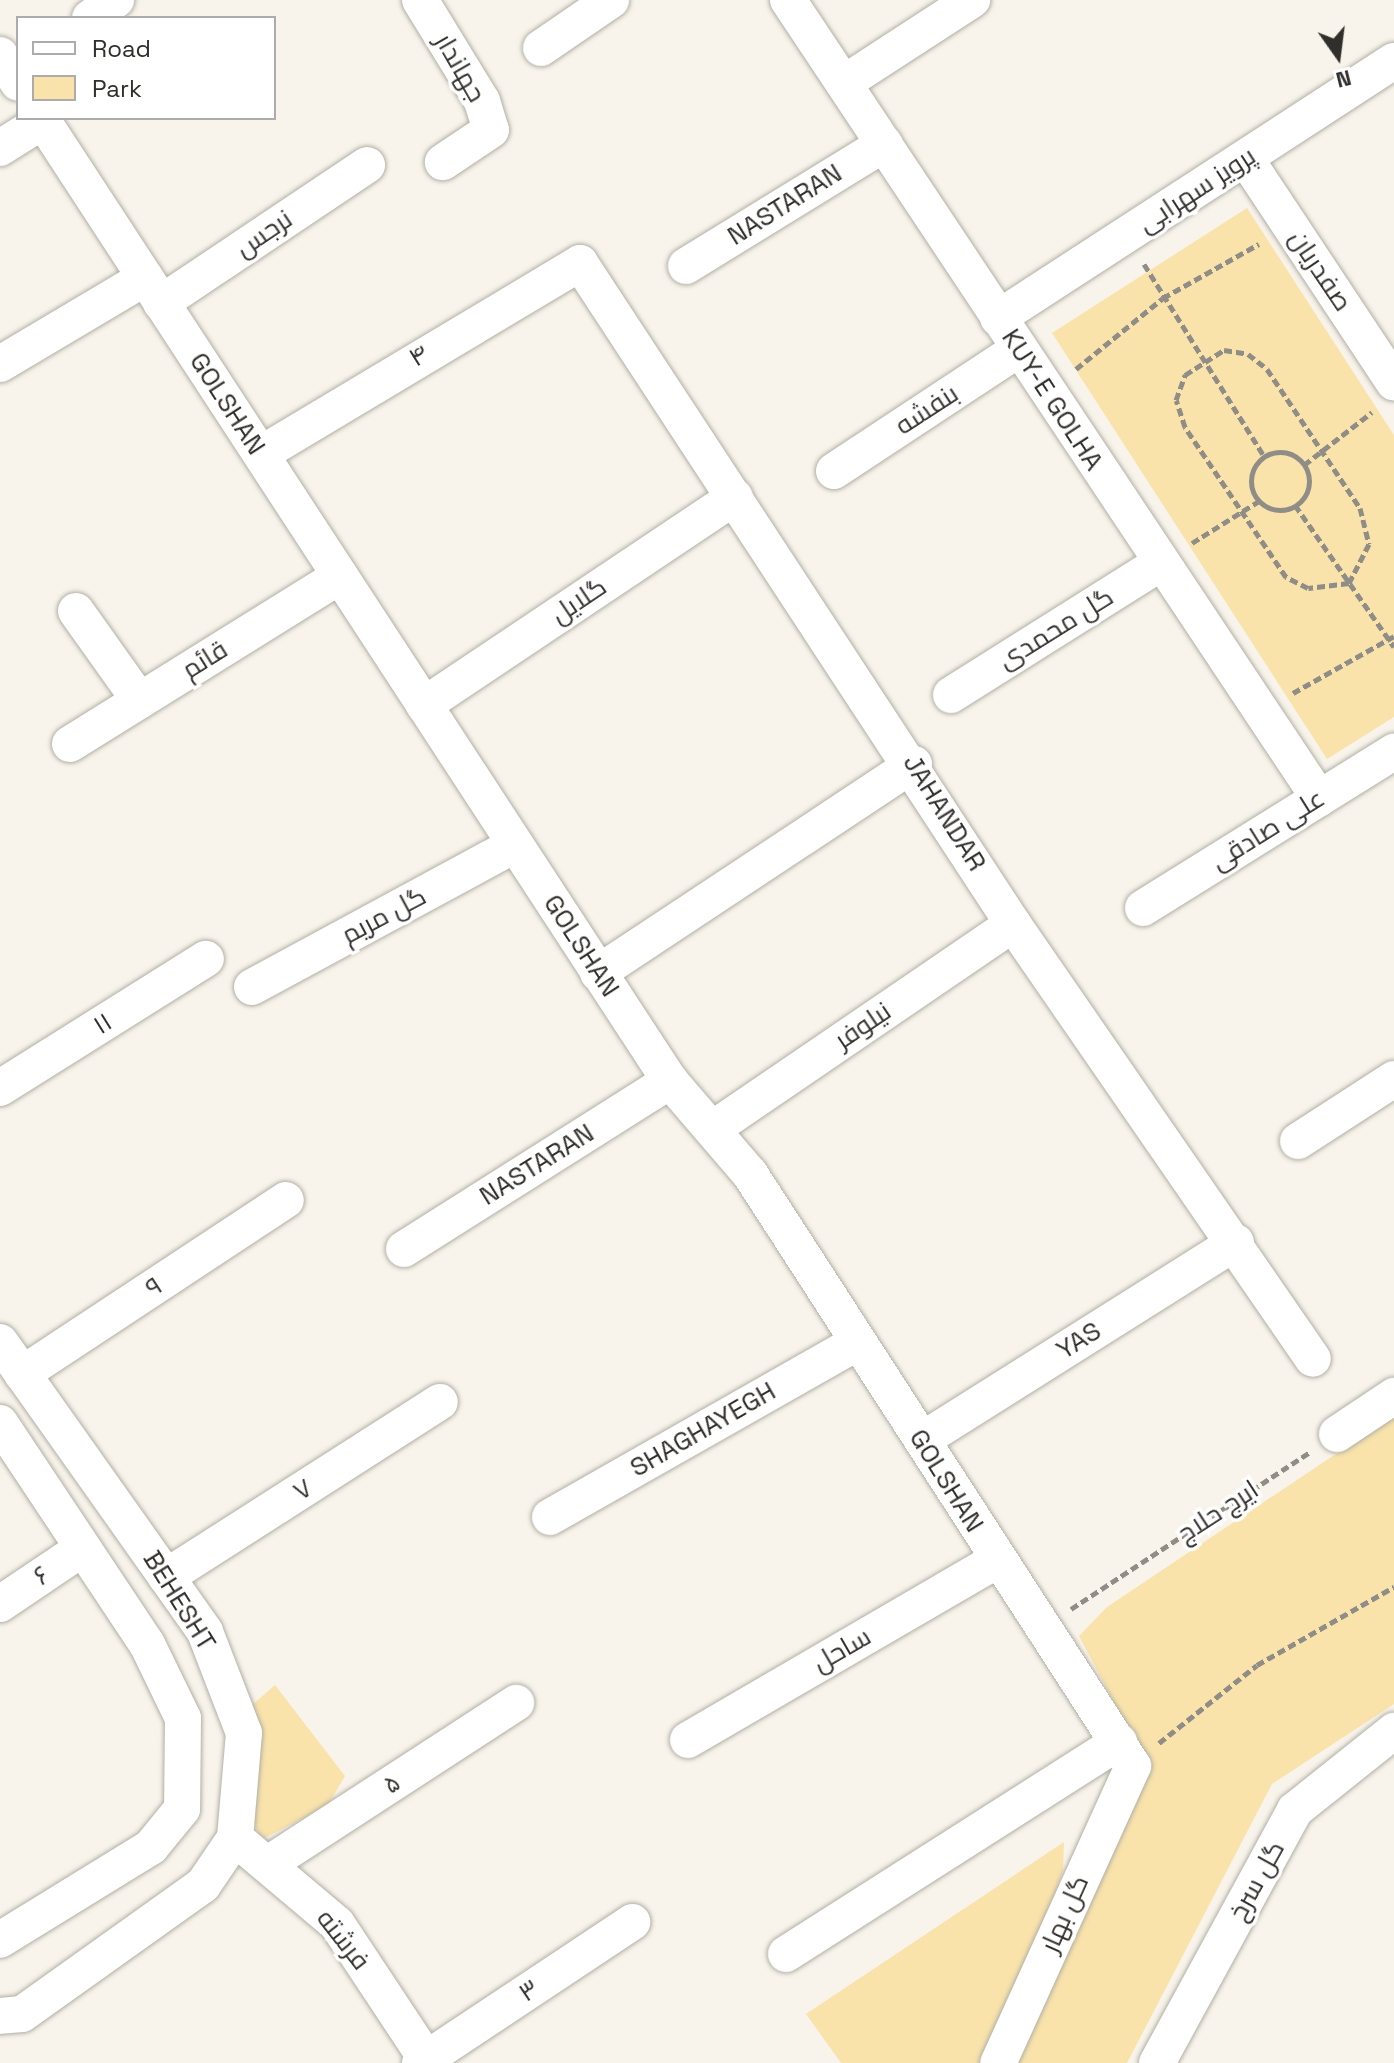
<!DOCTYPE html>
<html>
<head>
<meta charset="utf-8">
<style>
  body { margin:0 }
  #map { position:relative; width:1394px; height:2063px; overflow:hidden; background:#f8f4eb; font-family:"Space Grotesk",Cairo,sans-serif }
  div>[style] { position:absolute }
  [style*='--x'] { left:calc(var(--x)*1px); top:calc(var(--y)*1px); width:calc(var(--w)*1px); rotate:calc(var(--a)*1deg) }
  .green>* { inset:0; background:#f9e3ab }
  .path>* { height:5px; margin-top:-2.5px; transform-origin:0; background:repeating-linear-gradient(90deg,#908d87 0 8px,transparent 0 12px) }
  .path>.ring { margin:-2.5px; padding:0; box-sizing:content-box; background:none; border:5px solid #908d87; border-radius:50% }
  .roads { filter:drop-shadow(0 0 2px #b2afa5) drop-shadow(0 0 2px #b2afa5) }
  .minor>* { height:36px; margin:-18px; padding:0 18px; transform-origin:18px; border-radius:18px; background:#fff }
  span { translate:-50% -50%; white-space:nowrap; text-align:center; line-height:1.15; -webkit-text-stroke:7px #fff; paint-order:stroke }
  .street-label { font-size:26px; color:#312f2c }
  .legend { position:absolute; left:16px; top:16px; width:260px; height:104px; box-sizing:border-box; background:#fff; border:2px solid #adacab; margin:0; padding:10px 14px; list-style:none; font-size:24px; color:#312f2c }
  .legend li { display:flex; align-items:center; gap:16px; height:40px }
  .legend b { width:40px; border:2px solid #adacab }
  .north { position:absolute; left:1298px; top:16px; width:80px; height:80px; -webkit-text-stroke:6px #fff; paint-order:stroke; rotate:166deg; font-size:22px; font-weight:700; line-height:32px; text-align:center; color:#312f2c }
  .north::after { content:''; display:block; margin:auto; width:28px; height:36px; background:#312f2c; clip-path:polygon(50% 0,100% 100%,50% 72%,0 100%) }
</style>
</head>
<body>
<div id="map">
  <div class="green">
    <div style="clip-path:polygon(1247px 208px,1394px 435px,1394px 717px,1327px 759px,1052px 333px)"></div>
    <div style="clip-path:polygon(1394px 1415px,1394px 1704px,1272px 1784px,1127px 2063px,1016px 2063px,1148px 1767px,1079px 1636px,1107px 1607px)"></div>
    <div style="clip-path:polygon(275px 1685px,345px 1776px,328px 1805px,261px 1840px,247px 1805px,252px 1705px)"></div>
    <div style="clip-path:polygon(1064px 1842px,1063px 1871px,1017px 2002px,985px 2063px,841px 2063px,806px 2014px)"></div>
  </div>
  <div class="path">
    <div style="--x:1144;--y:264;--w:226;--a:58"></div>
    <div style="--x:1224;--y:350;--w:24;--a:9"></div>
    <div style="--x:1248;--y:354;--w:24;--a:38"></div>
    <div style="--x:1267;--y:369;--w:167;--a:56.2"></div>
    <div style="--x:1360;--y:508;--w:37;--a:76"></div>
    <div style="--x:1369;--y:544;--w:44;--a:117.1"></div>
    <div style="--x:1349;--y:583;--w:41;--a:173"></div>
    <div style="--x:1308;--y:588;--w:25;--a:-153"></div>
    <div style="--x:1286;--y:577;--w:181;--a:-124"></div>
    <div style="--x:1185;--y:427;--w:28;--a:-108"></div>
    <div style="--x:1176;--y:400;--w:27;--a:-70"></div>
    <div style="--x:1185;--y:375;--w:46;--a:-32.7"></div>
    <div style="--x:1076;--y:369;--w:112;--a:-39.2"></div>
    <div style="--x:1163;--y:298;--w:110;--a:-29.4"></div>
    <div class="ring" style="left:1251px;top:452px;width:53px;height:53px"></div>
    <div style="--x:1304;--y:465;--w:86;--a:-37.9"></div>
    <div style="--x:1295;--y:505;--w:173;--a:55.1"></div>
    <div style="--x:1192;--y:543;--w:79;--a:-32.1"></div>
    <div style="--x:1293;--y:693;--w:116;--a:-29.4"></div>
    <div style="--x:1071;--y:1609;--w:286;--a:-33.3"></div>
    <div style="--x:1159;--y:1743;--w:125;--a:-38.5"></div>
    <div style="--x:1257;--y:1665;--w:158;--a:-29.7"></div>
  </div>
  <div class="roads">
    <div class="minor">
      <div style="--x:420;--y:0;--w:119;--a:58.5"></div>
      <div style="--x:482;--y:101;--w:30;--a:73"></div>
      <div style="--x:491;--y:130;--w:58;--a:146.3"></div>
      <div style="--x:788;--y:0;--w:959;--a:56.36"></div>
      <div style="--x:90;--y:18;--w:32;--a:-35"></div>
      <div style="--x:541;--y:48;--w:85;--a:-34.4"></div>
      <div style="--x:0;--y:55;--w:33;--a:57"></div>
      <div style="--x:844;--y:83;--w:153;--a:-33"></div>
      <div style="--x:41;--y:118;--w:1150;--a:56.85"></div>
      <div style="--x:670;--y:1081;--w:123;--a:49.3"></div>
      <div style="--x:750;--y:1174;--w:705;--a:57.1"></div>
      <div style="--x:1133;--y:1766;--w:326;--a:114.4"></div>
      <div style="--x:0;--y:148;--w:51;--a:-32.1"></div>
      <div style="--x:1246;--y:159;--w:268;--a:56.5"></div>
      <div style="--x:686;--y:266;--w:233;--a:-31.6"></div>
      <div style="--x:161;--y:303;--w:248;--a:-33.8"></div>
      <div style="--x:998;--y:318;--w:472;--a:-33"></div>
      <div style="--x:0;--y:364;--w:169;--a:-30.7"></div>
      <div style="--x:261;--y:454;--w:372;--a:-30.9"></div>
      <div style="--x:580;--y:263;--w:790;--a:56.77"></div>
      <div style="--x:1013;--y:924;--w:528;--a:55.41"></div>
      <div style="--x:834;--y:471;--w:222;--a:-33.4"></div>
      <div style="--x:76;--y:611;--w:110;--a:54.6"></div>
      <div style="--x:951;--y:695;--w:248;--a:-32.2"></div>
      <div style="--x:424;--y:705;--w:374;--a:-33.8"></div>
      <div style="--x:70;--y:744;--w:318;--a:-31.9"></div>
      <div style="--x:1143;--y:908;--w:296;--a:-31.9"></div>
      <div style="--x:598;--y:973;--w:379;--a:-33.5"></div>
      <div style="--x:252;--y:987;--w:299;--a:-28.4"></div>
      <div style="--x:0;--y:1088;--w:243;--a:-32.1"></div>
      <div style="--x:714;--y:1128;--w:362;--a:-34.3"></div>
      <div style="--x:1298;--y:1141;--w:114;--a:-32.9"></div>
      <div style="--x:404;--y:1249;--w:315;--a:-32.3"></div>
      <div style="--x:0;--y:1342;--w:355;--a:54.7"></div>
      <div style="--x:205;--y:1632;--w:108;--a:68.9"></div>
      <div style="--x:244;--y:1733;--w:105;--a:94.9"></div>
      <div style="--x:235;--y:1838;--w:57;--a:124.2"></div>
      <div style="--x:203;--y:1885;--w:222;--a:144.5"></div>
      <div style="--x:22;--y:2014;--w:22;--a:175"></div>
      <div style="--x:22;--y:1374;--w:316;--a:-33.4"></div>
      <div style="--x:0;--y:1423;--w:265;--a:56.4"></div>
      <div style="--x:147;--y:1644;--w:82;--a:64.1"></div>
      <div style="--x:183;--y:1718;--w:91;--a:90.6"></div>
      <div style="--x:182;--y:1809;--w:49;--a:129.2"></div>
      <div style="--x:151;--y:1847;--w:177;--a:148.4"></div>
      <div style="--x:1337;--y:1434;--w:69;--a:-33.7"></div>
      <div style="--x:922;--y:1440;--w:371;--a:-32.2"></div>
      <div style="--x:550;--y:1517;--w:352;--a:-29.6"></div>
      <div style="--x:166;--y:1577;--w:325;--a:-32.6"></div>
      <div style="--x:0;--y:1604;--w:100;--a:-34"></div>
      <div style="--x:688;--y:1740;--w:356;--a:-30.2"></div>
      <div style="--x:235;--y:1838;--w:133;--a:40.1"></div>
      <div style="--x:337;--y:1924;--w:167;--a:56.5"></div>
      <div style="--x:268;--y:1864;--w:296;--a:-33"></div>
      <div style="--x:786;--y:1954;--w:395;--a:-32.5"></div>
      <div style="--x:420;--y:2063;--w:255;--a:-33.6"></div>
      <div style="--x:1157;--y:2063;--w:288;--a:-61.4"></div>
      <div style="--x:1295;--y:1810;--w:127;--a:-38.6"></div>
    </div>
  </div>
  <div class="street-label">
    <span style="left:460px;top:68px;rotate:60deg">جهاندار</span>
    <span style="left:1197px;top:190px;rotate:-33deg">پرویز سهرابی</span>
    <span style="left:785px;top:205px;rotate:-32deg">NASTARAN</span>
    <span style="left:264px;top:234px;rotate:-34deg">نرجس</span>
    <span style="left:1320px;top:271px;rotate:56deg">صفدریان</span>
    <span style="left:419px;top:356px;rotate:-32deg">۴</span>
    <span style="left:1052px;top:400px;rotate:57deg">KUY-E GOLHA</span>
    <span style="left:227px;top:404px;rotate:57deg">GOLSHAN</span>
    <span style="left:927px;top:410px;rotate:-33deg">بنفشه</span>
    <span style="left:579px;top:601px;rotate:-34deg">گلایل</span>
    <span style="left:1056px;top:629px;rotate:-32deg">گل محمدی</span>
    <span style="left:205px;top:660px;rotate:-32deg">قائم</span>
    <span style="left:944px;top:813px;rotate:58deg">JAHANDAR</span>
    <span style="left:1268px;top:830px;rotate:-32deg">علی صادقی</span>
    <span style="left:384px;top:916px;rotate:-28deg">گل مریم</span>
    <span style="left:581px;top:946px;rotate:57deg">GOLSHAN</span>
    <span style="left:103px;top:1024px;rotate:-32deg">۱۱</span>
    <span style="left:863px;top:1026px;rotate:-34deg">نیلوفر</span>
    <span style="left:537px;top:1165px;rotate:-32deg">NASTARAN</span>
    <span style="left:154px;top:1287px;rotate:-33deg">۹</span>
    <span style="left:1079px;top:1341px;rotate:-32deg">YAS</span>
    <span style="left:703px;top:1430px;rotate:-30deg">SHAGHAYEGH</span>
    <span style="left:946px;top:1481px;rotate:58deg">GOLSHAN</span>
    <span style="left:303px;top:1490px;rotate:-33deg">۷</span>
    <span style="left:1218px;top:1512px;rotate:-33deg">ایرج حلاج</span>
    <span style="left:42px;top:1576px;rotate:-34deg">۶</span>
    <span style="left:179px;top:1601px;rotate:58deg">BEHESHT</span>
    <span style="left:842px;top:1650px;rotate:-30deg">ساحل</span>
    <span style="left:392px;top:1784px;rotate:-33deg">۵</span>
    <span style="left:1257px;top:1881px;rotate:-61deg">گل سرخ</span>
    <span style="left:1065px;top:1914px;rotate:-66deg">گل بهار</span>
    <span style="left:343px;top:1940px;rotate:52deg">فرشته</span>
    <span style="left:529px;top:1991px;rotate:-34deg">۳</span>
  </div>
  <ul class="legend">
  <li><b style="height:10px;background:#fff"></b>Road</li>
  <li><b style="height:22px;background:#f9e3ab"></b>Park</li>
  </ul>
  <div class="north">N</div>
</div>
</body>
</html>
